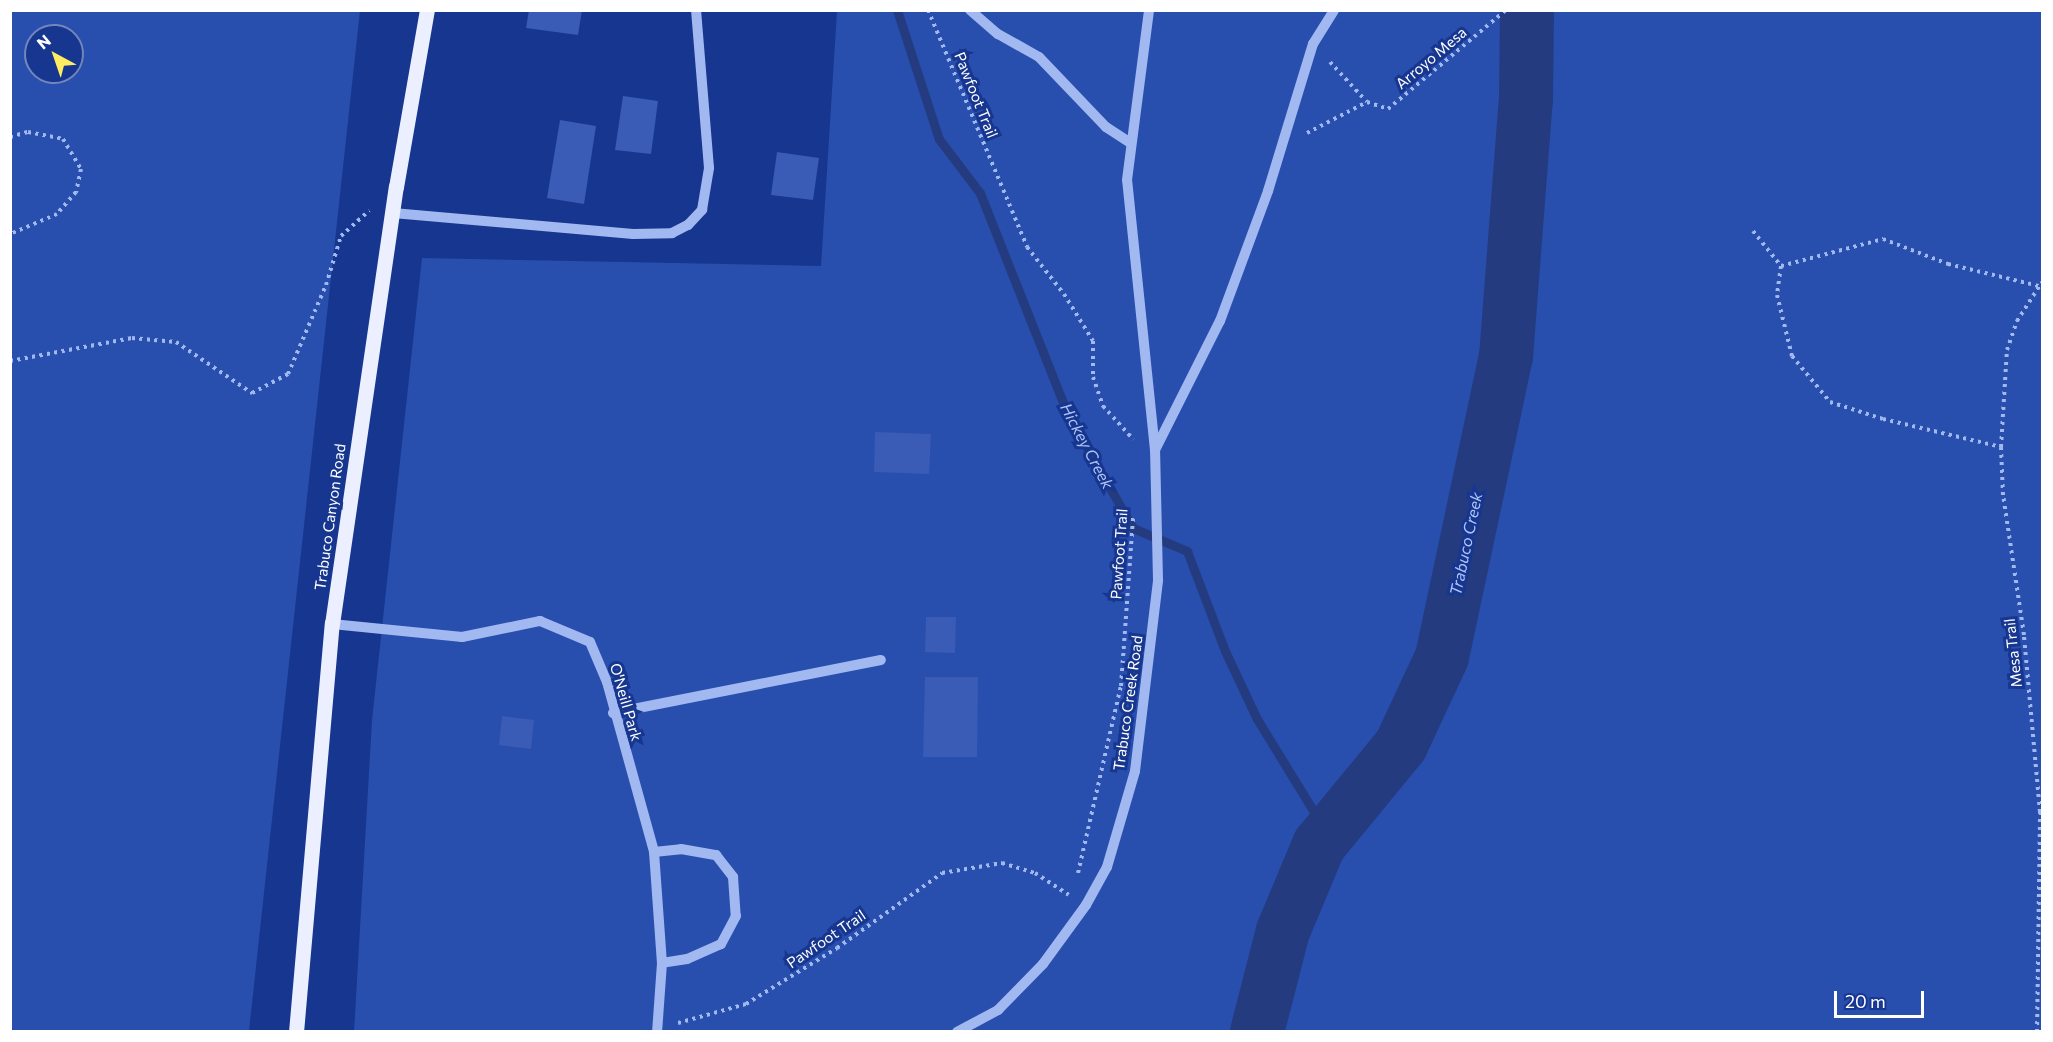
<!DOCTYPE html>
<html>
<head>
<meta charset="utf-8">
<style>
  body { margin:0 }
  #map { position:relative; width:2053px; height:1042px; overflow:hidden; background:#16368f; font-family:Commissioner,sans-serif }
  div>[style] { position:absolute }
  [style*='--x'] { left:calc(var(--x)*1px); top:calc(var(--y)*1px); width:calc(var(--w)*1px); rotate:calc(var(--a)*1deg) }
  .green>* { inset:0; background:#284eae }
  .stream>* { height:9px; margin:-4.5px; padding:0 4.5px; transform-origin:4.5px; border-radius:4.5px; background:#243c7f }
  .river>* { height:54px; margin:-27px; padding:0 27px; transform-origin:27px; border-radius:27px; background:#243c7f }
  .building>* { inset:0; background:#3a5cb6 }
  .path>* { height:4px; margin-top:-2px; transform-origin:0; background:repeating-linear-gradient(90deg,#a2b8f0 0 3px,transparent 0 7.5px) }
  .minor>* { height:10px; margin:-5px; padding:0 5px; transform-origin:5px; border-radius:5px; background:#a2b8f0 }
  .major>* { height:15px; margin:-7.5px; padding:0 7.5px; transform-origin:7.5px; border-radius:7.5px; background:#ebefff }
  span { translate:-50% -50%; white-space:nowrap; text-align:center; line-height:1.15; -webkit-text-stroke:6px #16368f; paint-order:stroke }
  .street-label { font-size:15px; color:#fff }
  .water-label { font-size:16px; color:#aec3f7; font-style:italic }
  .frame { position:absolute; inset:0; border:12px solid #fff; pointer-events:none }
  .north { position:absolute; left:24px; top:24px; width:60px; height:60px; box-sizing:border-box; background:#16368f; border:2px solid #7386bc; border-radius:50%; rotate:320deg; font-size:16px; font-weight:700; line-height:24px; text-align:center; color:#fff }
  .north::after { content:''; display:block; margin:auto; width:21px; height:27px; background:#ffec61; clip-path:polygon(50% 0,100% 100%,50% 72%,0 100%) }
  .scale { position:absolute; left:1834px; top:991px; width:90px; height:27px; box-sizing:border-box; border:3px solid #fff; border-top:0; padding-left:8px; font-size:18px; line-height:21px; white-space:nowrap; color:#fff; -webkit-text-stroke:4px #16368f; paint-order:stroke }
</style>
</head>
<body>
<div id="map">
  <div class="green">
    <div style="clip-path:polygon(evenodd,10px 11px,360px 11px,249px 1031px,11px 1031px,10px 11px,36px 36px,72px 36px,72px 72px,36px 72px,36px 36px)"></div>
    <div style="clip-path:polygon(837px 11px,2042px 11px,2042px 1031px,354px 1032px,372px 720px,422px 258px,821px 266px)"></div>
  </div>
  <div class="stream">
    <div style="--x:897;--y:10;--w:136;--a:72"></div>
    <div style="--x:939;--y:139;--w:68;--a:52.8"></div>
    <div style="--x:980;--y:193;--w:239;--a:68.4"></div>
    <div style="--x:1068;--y:415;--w:130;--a:60.1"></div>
    <div style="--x:1133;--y:528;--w:59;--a:23.1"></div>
    <div style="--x:1187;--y:551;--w:107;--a:69.2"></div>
    <div style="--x:1225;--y:651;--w:75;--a:64.8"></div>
    <div style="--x:1257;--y:719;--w:109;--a:58.5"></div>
    <div style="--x:1314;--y:812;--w:33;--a:81"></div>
  </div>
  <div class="river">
    <div style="--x:1257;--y:1032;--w:104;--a:-75.6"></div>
    <div style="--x:1283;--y:931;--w:93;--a:-67.3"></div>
    <div style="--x:1319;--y:845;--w:129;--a:-50.6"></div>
    <div style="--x:1401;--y:745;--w:97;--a:-65"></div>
    <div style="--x:1442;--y:657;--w:307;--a:-78"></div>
    <div style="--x:1506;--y:357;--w:258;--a:-85.6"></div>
    <div style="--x:1526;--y:100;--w:90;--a:-89.4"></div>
  </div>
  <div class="building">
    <div style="clip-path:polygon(529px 10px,582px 10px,578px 35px,526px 28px)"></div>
    <div style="clip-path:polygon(623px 96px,658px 101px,651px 154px,615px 150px)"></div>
    <div style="clip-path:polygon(560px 120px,596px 126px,584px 204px,547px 198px)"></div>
    <div style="clip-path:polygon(777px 152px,819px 158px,813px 200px,771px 195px)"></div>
    <div style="clip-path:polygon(875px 432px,931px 434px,929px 474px,874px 472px)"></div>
    <div style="clip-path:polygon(926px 617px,956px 617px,955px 653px,925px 652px)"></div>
    <div style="clip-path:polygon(925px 677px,978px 677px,977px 757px,923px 757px)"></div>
    <div style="clip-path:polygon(502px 716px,534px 720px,531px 749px,499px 745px)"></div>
  </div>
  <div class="path">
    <div style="--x:928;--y:10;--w:257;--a:67.3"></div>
    <div style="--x:1027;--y:247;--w:60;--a:51.8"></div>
    <div style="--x:1064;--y:294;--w:55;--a:58.3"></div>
    <div style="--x:1093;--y:341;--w:36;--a:90"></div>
    <div style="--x:1093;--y:377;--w:31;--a:71"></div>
    <div style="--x:1103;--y:406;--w:45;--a:47.7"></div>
    <div style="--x:1330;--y:62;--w:54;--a:47.2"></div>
    <div style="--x:1367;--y:102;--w:22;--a:18"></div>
    <div style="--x:1388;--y:109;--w:154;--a:-40"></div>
    <div style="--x:1307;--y:133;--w:68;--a:-27.3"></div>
    <div style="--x:10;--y:137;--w:19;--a:-16"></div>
    <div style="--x:28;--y:132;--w:36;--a:11"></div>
    <div style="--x:63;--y:139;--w:35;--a:59"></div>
    <div style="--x:81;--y:169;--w:24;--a:102"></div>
    <div style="--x:76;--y:192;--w:29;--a:131"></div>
    <div style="--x:57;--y:214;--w:51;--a:156.9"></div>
    <div style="--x:1753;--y:231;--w:45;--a:51.3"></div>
    <div style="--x:1781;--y:266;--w:106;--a:-14.8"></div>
    <div style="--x:1883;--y:239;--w:70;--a:21"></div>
    <div style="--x:1948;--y:264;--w:94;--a:13.6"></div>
    <div style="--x:1781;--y:266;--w:29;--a:98"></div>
    <div style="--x:1777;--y:295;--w:63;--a:76.2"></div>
    <div style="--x:1792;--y:356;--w:60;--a:50.4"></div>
    <div style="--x:1830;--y:402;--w:56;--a:17.8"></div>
    <div style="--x:1883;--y:419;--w:121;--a:13.3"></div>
    <div style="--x:10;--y:361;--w:124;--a:-10.7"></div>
    <div style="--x:132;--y:338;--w:44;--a:5.2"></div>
    <div style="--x:176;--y:342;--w:92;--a:33.9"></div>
    <div style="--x:252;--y:393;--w:41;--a:-27.8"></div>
    <div style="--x:288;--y:374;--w:97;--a:-66.9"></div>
    <div style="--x:326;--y:285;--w:51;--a:-73"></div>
    <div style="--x:341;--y:236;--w:38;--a:-42"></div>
    <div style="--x:1078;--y:873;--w:192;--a:-77.1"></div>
    <div style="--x:1121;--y:686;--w:169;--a:-85.9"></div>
    <div style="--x:678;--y:1023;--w:71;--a:-15.6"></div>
    <div style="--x:746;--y:1004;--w:107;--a:-31.6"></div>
    <div style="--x:837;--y:948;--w:129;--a:-35.5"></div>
    <div style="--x:942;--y:873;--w:61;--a:-9.5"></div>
    <div style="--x:1002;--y:863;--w:34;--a:17"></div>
    <div style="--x:1035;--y:873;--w:40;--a:32.9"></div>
    <div style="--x:2037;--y:1032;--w:220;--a:-89.2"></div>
    <div style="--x:2040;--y:812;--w:178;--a:-95.2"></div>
    <div style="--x:2024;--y:635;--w:142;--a:-98.5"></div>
    <div style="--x:2003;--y:495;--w:48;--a:-92.4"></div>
    <div style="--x:2001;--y:447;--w:97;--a:-86.5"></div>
    <div style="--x:2007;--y:350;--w:31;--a:-71"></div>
    <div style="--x:2017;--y:321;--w:46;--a:-57.3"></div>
  </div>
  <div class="minor">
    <div style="--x:970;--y:10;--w:37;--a:41"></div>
    <div style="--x:998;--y:34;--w:47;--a:29.3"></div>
    <div style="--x:1039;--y:57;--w:97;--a:46.3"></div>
    <div style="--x:1106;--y:127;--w:27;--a:33"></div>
    <div style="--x:393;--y:213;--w:241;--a:5"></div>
    <div style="--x:633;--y:234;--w:39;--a:-1"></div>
    <div style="--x:672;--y:233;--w:18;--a:-27"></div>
    <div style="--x:688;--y:225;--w:21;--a:-47"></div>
    <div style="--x:702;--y:210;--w:43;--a:-80.5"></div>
    <div style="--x:709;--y:168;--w:159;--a:-94.7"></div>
    <div style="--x:1155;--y:450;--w:144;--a:-63.3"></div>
    <div style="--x:1220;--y:321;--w:139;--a:-69.7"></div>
    <div style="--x:1268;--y:191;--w:154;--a:-73"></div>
    <div style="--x:1313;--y:44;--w:40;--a:-58"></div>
    <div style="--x:332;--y:624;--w:131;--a:5.7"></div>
    <div style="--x:462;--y:637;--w:80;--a:-11.6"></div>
    <div style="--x:540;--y:621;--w:54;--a:22.8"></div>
    <div style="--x:590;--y:642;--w:43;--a:67"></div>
    <div style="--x:607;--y:682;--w:176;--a:74.5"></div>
    <div style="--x:654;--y:852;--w:111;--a:85.9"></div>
    <div style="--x:662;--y:963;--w:69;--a:94.1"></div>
    <div style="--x:613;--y:713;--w:273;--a:-11.2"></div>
    <div style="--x:654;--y:852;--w:27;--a:-6"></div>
    <div style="--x:681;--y:849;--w:36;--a:10"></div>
    <div style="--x:716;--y:855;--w:28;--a:52"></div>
    <div style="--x:733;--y:877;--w:39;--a:86"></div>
    <div style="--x:736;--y:916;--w:32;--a:118"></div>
    <div style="--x:721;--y:944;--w:37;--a:156"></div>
    <div style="--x:687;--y:959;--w:25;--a:171"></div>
    <div style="--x:957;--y:1032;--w:47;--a:-28.2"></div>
    <div style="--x:998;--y:1010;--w:64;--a:-45.6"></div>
    <div style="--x:1043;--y:964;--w:73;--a:-53.9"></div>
    <div style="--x:1086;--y:905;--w:43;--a:-61.1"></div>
    <div style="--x:1107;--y:867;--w:100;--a:-73.7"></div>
    <div style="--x:1135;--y:771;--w:192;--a:-83.1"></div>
    <div style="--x:1158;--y:580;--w:130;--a:-91.3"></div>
    <div style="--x:1155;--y:450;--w:271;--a:-95.9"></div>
    <div style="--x:1127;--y:180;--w:171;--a:-82.6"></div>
  </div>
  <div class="major">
    <div style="--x:296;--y:1032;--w:410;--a:-85"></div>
    <div style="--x:332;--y:624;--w:442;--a:-81.7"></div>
    <div style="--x:396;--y:187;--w:180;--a:-80.1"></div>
  </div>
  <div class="street-label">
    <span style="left:1431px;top:58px;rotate:-40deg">Arroyo Mesa</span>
    <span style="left:976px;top:95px;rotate:68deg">Pawfoot Trail</span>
    <span style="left:330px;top:517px;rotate:-82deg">Trabuco Canyon Road</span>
    <span style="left:1119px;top:554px;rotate:-86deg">Pawfoot Trail</span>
    <span style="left:2013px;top:653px;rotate:-96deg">Mesa Trail</span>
    <span style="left:626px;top:702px;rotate:74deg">O'Neill Park</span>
    <span style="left:1128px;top:703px;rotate:-82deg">Trabuco Creek Road</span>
    <span style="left:826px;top:939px;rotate:-34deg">Pawfoot Trail</span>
  </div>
  <div class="water-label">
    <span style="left:1087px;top:446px;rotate:62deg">Hickey Creek</span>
    <span style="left:1466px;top:544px;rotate:-78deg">Trabuco Creek</span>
  </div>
  <div class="frame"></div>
  <div class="north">N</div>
  <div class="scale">20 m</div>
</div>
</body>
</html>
